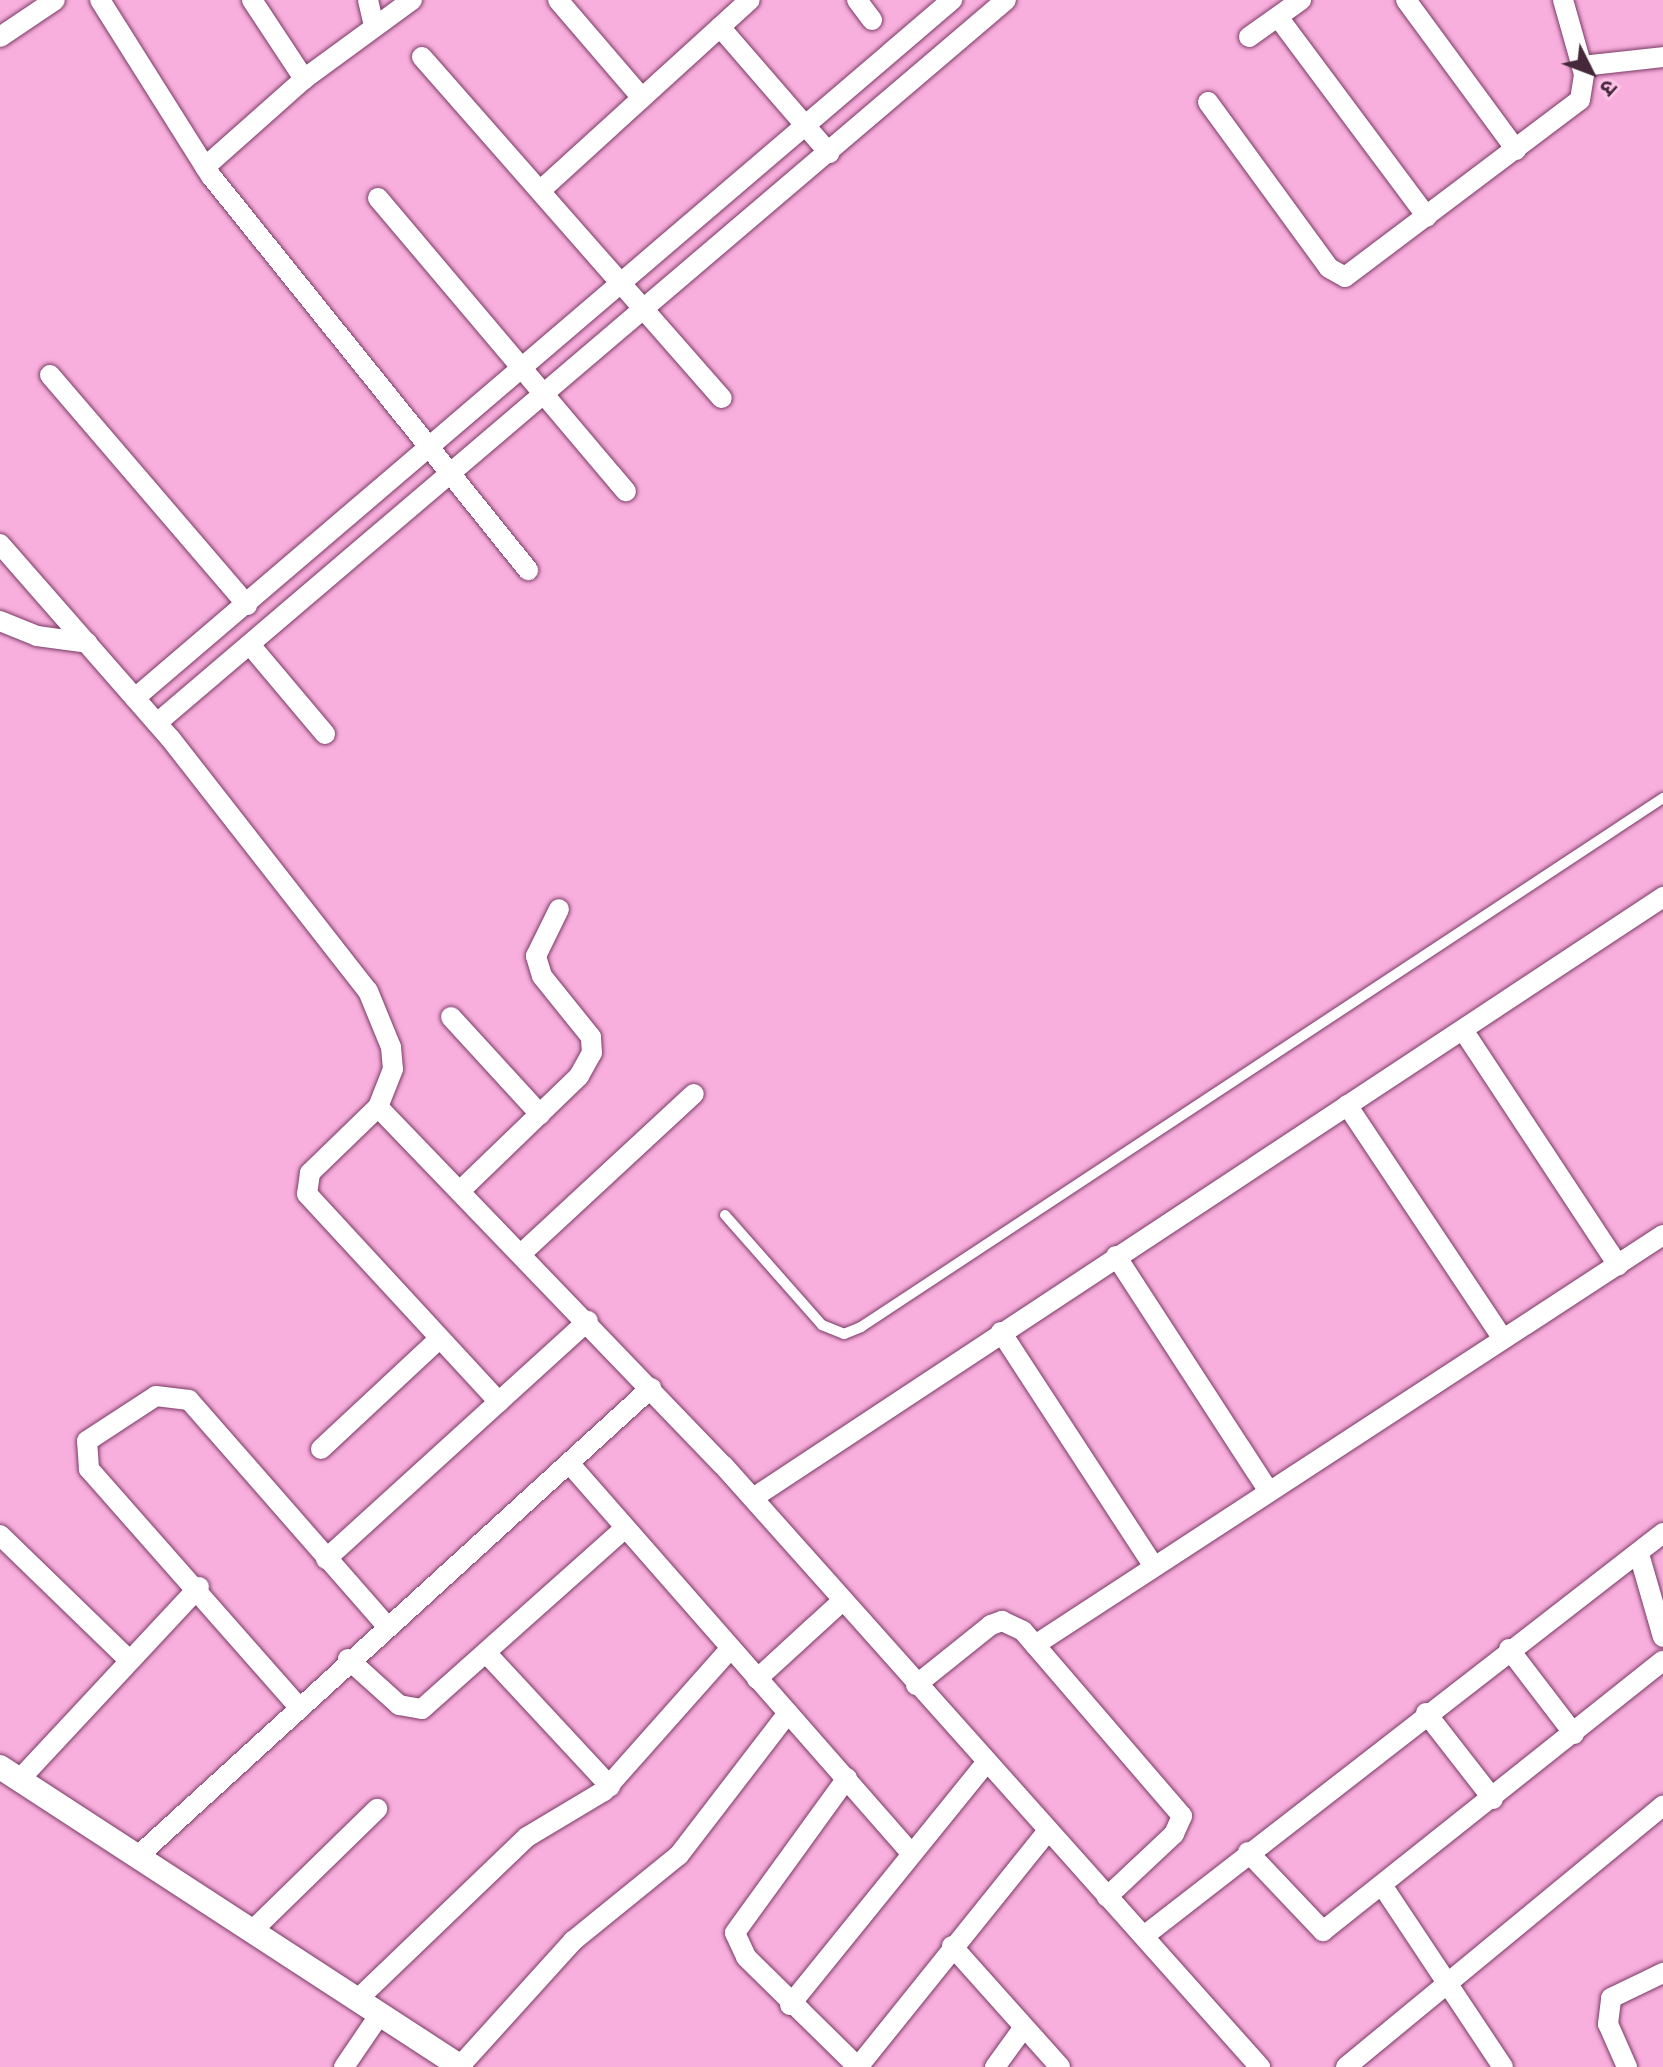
<!DOCTYPE html>
<html>
<head>
<meta charset="utf-8">
<style>
  body { margin:0 }
  #map { position:relative; width:1663px; height:2067px; overflow:hidden; background:#f9afdd; font-family:"PT Sans Narrow","Noto Sans Devanagari",sans-serif }
  div>[style] { position:absolute }
  [style*='--x'] { left:calc(var(--x)*1px); top:calc(var(--y)*1px); width:calc(var(--w)*1px); rotate:calc(var(--a)*1deg) }
  .roads { filter:drop-shadow(0 0 2px #7a3b65) drop-shadow(0 0 2px #7a3b65) }
  .service>* { height:10px; margin:-5px; padding:0 5px; transform-origin:5px; border-radius:5px; background:#fff }
  .minor>* { height:20px; margin:-10px; padding:0 10px; transform-origin:10px; border-radius:10px; background:#fff }
  .tertiary>* { height:24px; margin:-12px; padding:0 12px; transform-origin:12px; border-radius:12px; background:#fff }
  span { translate:-50% -50%; white-space:nowrap; text-align:center; line-height:1.15; -webkit-text-stroke:7px #fec2e6; paint-order:stroke }
  .north { position:absolute; left:1551px; top:32px; width:80px; height:80px; -webkit-text-stroke:6px #fec2e6; paint-order:stroke; rotate:132deg; font-size:22px; font-weight:700; line-height:32px; text-align:center; color:#45283a }
  .north::after { content:''; display:block; margin:auto; width:28px; height:36px; background:#45283a; clip-path:polygon(50% 0,100% 100%,50% 72%,0 100%) }
</style>
</head>
<body>
<div id="map">
  <div class="roads">
    <div class="service">
      <div style="--x:725;--y:1215;--w:147;--a:48.6"></div>
      <div style="--x:822;--y:1325;--w:24;--a:22"></div>
      <div style="--x:844;--y:1334;--w:18;--a:-22"></div>
      <div style="--x:861;--y:1327;--w:961;--a:-33.41"></div>
    </div>
    <div class="minor">
      <div style="--x:100;--y:0;--w:208;--a:57.8"></div>
      <div style="--x:211;--y:176;--w:506;--a:51.18"></div>
      <div style="--x:252;--y:0;--w:95;--a:56.6"></div>
      <div style="--x:368;--y:0;--w:27;--a:77"></div>
      <div style="--x:558;--y:0;--w:129;--a:49.4"></div>
      <div style="--x:857;--y:0;--w:25;--a:53"></div>
      <div style="--x:1406;--y:0;--w:186;--a:53.7"></div>
      <div style="--x:1278;--y:17;--w:249;--a:53.3"></div>
      <div style="--x:720;--y:27;--w:167;--a:49.1"></div>
      <div style="--x:0;--y:37;--w:66;--a:-33.9"></div>
      <div style="--x:1249;--y:37;--w:64;--a:-35.4"></div>
      <div style="--x:422;--y:57;--w:454;--a:48.7"></div>
      <div style="--x:1582;--y:66;--w:81;--a:-6.3"></div>
      <div style="--x:1208;--y:102;--w:205;--a:53.9"></div>
      <div style="--x:1329;--y:268;--w:18;--a:29"></div>
      <div style="--x:1345;--y:277;--w:294;--a:-37"></div>
      <div style="--x:1580;--y:100;--w:26;--a:-81"></div>
      <div style="--x:1584;--y:74;--w:77;--a:-105.8"></div>
      <div style="--x:205;--y:167;--w:132;--a:-41.6"></div>
      <div style="--x:304;--y:79;--w:134;--a:-36.2"></div>
      <div style="--x:541;--y:190;--w:282;--a:-42.3"></div>
      <div style="--x:378;--y:198;--w:384;--a:49.8"></div>
      <div style="--x:50;--y:375;--w:303;--a:49.4"></div>
      <div style="--x:0;--y:544;--w:258;--a:48.8"></div>
      <div style="--x:170;--y:738;--w:321;--a:52"></div>
      <div style="--x:368;--y:991;--w:61;--a:67.7"></div>
      <div style="--x:391;--y:1047;--w:22;--a:85"></div>
      <div style="--x:393;--y:1069;--w:41;--a:111.5"></div>
      <div style="--x:378;--y:1107;--w:95;--a:135.9"></div>
      <div style="--x:310;--y:1173;--w:21;--a:98"></div>
      <div style="--x:307;--y:1194;--w:283;--a:47.3"></div>
      <div style="--x:0;--y:621;--w:40;--a:22"></div>
      <div style="--x:37;--y:636;--w:51;--a:7.8"></div>
      <div style="--x:251;--y:646;--w:115;--a:49.9"></div>
      <div style="--x:135;--y:698;--w:1075;--a:-40.51"></div>
      <div style="--x:157;--y:723;--w:1115;--a:-40.42"></div>
      <div style="--x:451;--y:1017;--w:132;--a:47.5"></div>
      <div style="--x:1463;--y:1030;--w:282;--a:56.6"></div>
      <div style="--x:1347;--y:1105;--w:281;--a:56.3"></div>
      <div style="--x:378;--y:1107;--w:497;--a:46.1"></div>
      <div style="--x:723;--y:1465;--w:807;--a:48.27"></div>
      <div style="--x:461;--y:1190;--w:164;--a:-44"></div>
      <div style="--x:579;--y:1076;--w:26;--a:-61"></div>
      <div style="--x:592;--y:1053;--w:16;--a:-94"></div>
      <div style="--x:591;--y:1037;--w:78;--a:-128.8"></div>
      <div style="--x:542;--y:976;--w:21;--a:-107"></div>
      <div style="--x:536;--y:956;--w:52;--a:-63.9"></div>
      <div style="--x:522;--y:1253;--w:234;--a:-42.8"></div>
      <div style="--x:1116;--y:1256;--w:281;--a:57"></div>
      <div style="--x:1001;--y:1332;--w:280;--a:56.9"></div>
      <div style="--x:321;--y:1449;--w:161;--a:-43"></div>
      <div style="--x:569;--y:1463;--w:517;--a:48.76"></div>
      <div style="--x:753;--y:1498;--w:1091;--a:-33.44"></div>
      <div style="--x:0;--y:1535;--w:180;--a:44.1"></div>
      <div style="--x:1639;--y:1554;--w:86;--a:73.9"></div>
      <div style="--x:326;--y:1559;--w:354;--a:-42.3"></div>
      <div style="--x:1035;--y:1645;--w:750;--a:-33.14"></div>
      <div style="--x:1509;--y:1649;--w:107;--a:52.6"></div>
      <div style="--x:489;--y:1656;--w:178;--a:47.1"></div>
      <div style="--x:348;--y:1659;--w:69;--a:42"></div>
      <div style="--x:399;--y:1705;--w:23;--a:10"></div>
      <div style="--x:422;--y:1709;--w:272;--a:-41.7"></div>
      <div style="--x:757;--y:1679;--w:115;--a:-42.5"></div>
      <div style="--x:916;--y:1685;--w:96;--a:-38.7"></div>
      <div style="--x:991;--y:1625;--w:12;--a:-20"></div>
      <div style="--x:1002;--y:1621;--w:23;--a:25"></div>
      <div style="--x:1023;--y:1631;--w:244;--a:49.3"></div>
      <div style="--x:1182;--y:1816;--w:20;--a:114"></div>
      <div style="--x:1174;--y:1834;--w:92;--a:136.8"></div>
      <div style="--x:297;--y:1705;--w:315;--a:-131.4"></div>
      <div style="--x:89;--y:1469;--w:28;--a:-94"></div>
      <div style="--x:87;--y:1441;--w:82;--a:-33.1"></div>
      <div style="--x:156;--y:1396;--w:33;--a:7"></div>
      <div style="--x:189;--y:1400;--w:300;--a:48.8"></div>
      <div style="--x:1426;--y:1713;--w:109;--a:52.1"></div>
      <div style="--x:847;--y:1778;--w:191;--a:125.9"></div>
      <div style="--x:735;--y:1933;--w:26;--a:65"></div>
      <div style="--x:746;--y:1957;--w:157;--a:44.5"></div>
      <div style="--x:19;--y:1780;--w:264;--a:-47"></div>
      <div style="--x:1248;--y:1852;--w:109;--a:46.5"></div>
      <div style="--x:1323;--y:1931;--w:434;--a:-38.5"></div>
      <div style="--x:137;--y:1857;--w:696;--a:-42.38"></div>
      <div style="--x:1384;--y:1888;--w:215;--a:56.4"></div>
      <div style="--x:252;--y:1931;--w:175;--a:-44.3"></div>
      <div style="--x:1144;--y:1936;--w:657;--a:-37.83"></div>
      <div style="--x:952;--y:1946;--w:162;--a:48.2"></div>
      <div style="--x:358;--y:1999;--w:234;--a:-43.8"></div>
      <div style="--x:527;--y:1837;--w:90;--a:-30.9"></div>
      <div style="--x:604;--y:1791;--w:190;--a:-48.4"></div>
      <div style="--x:790;--y:2005;--w:311;--a:-51"></div>
      <div style="--x:460;--y:2066;--w:169;--a:-47.9"></div>
      <div style="--x:573;--y:1941;--w:136;--a:-39.1"></div>
      <div style="--x:679;--y:1855;--w:179;--a:-52.5"></div>
      <div style="--x:344;--y:2067;--w:64;--a:-55.8"></div>
      <div style="--x:858;--y:2067;--w:303;--a:-51.2"></div>
      <div style="--x:995;--y:2067;--w:49;--a:-54.1"></div>
      <div style="--x:1346;--y:2067;--w:411;--a:-39.5"></div>
      <div style="--x:1627;--y:2067;--w:47;--a:-113.8"></div>
      <div style="--x:1608;--y:2024;--w:26;--a:-83"></div>
      <div style="--x:1611;--y:1998;--w:58;--a:-25.7"></div>
    </div>
    <div class="tertiary">
      <div style="--x:0;--y:1767;--w:550;--a:33.05"></div>
    </div>
  </div>
  <div class="north">उ</div>
</div>
</body>
</html>
